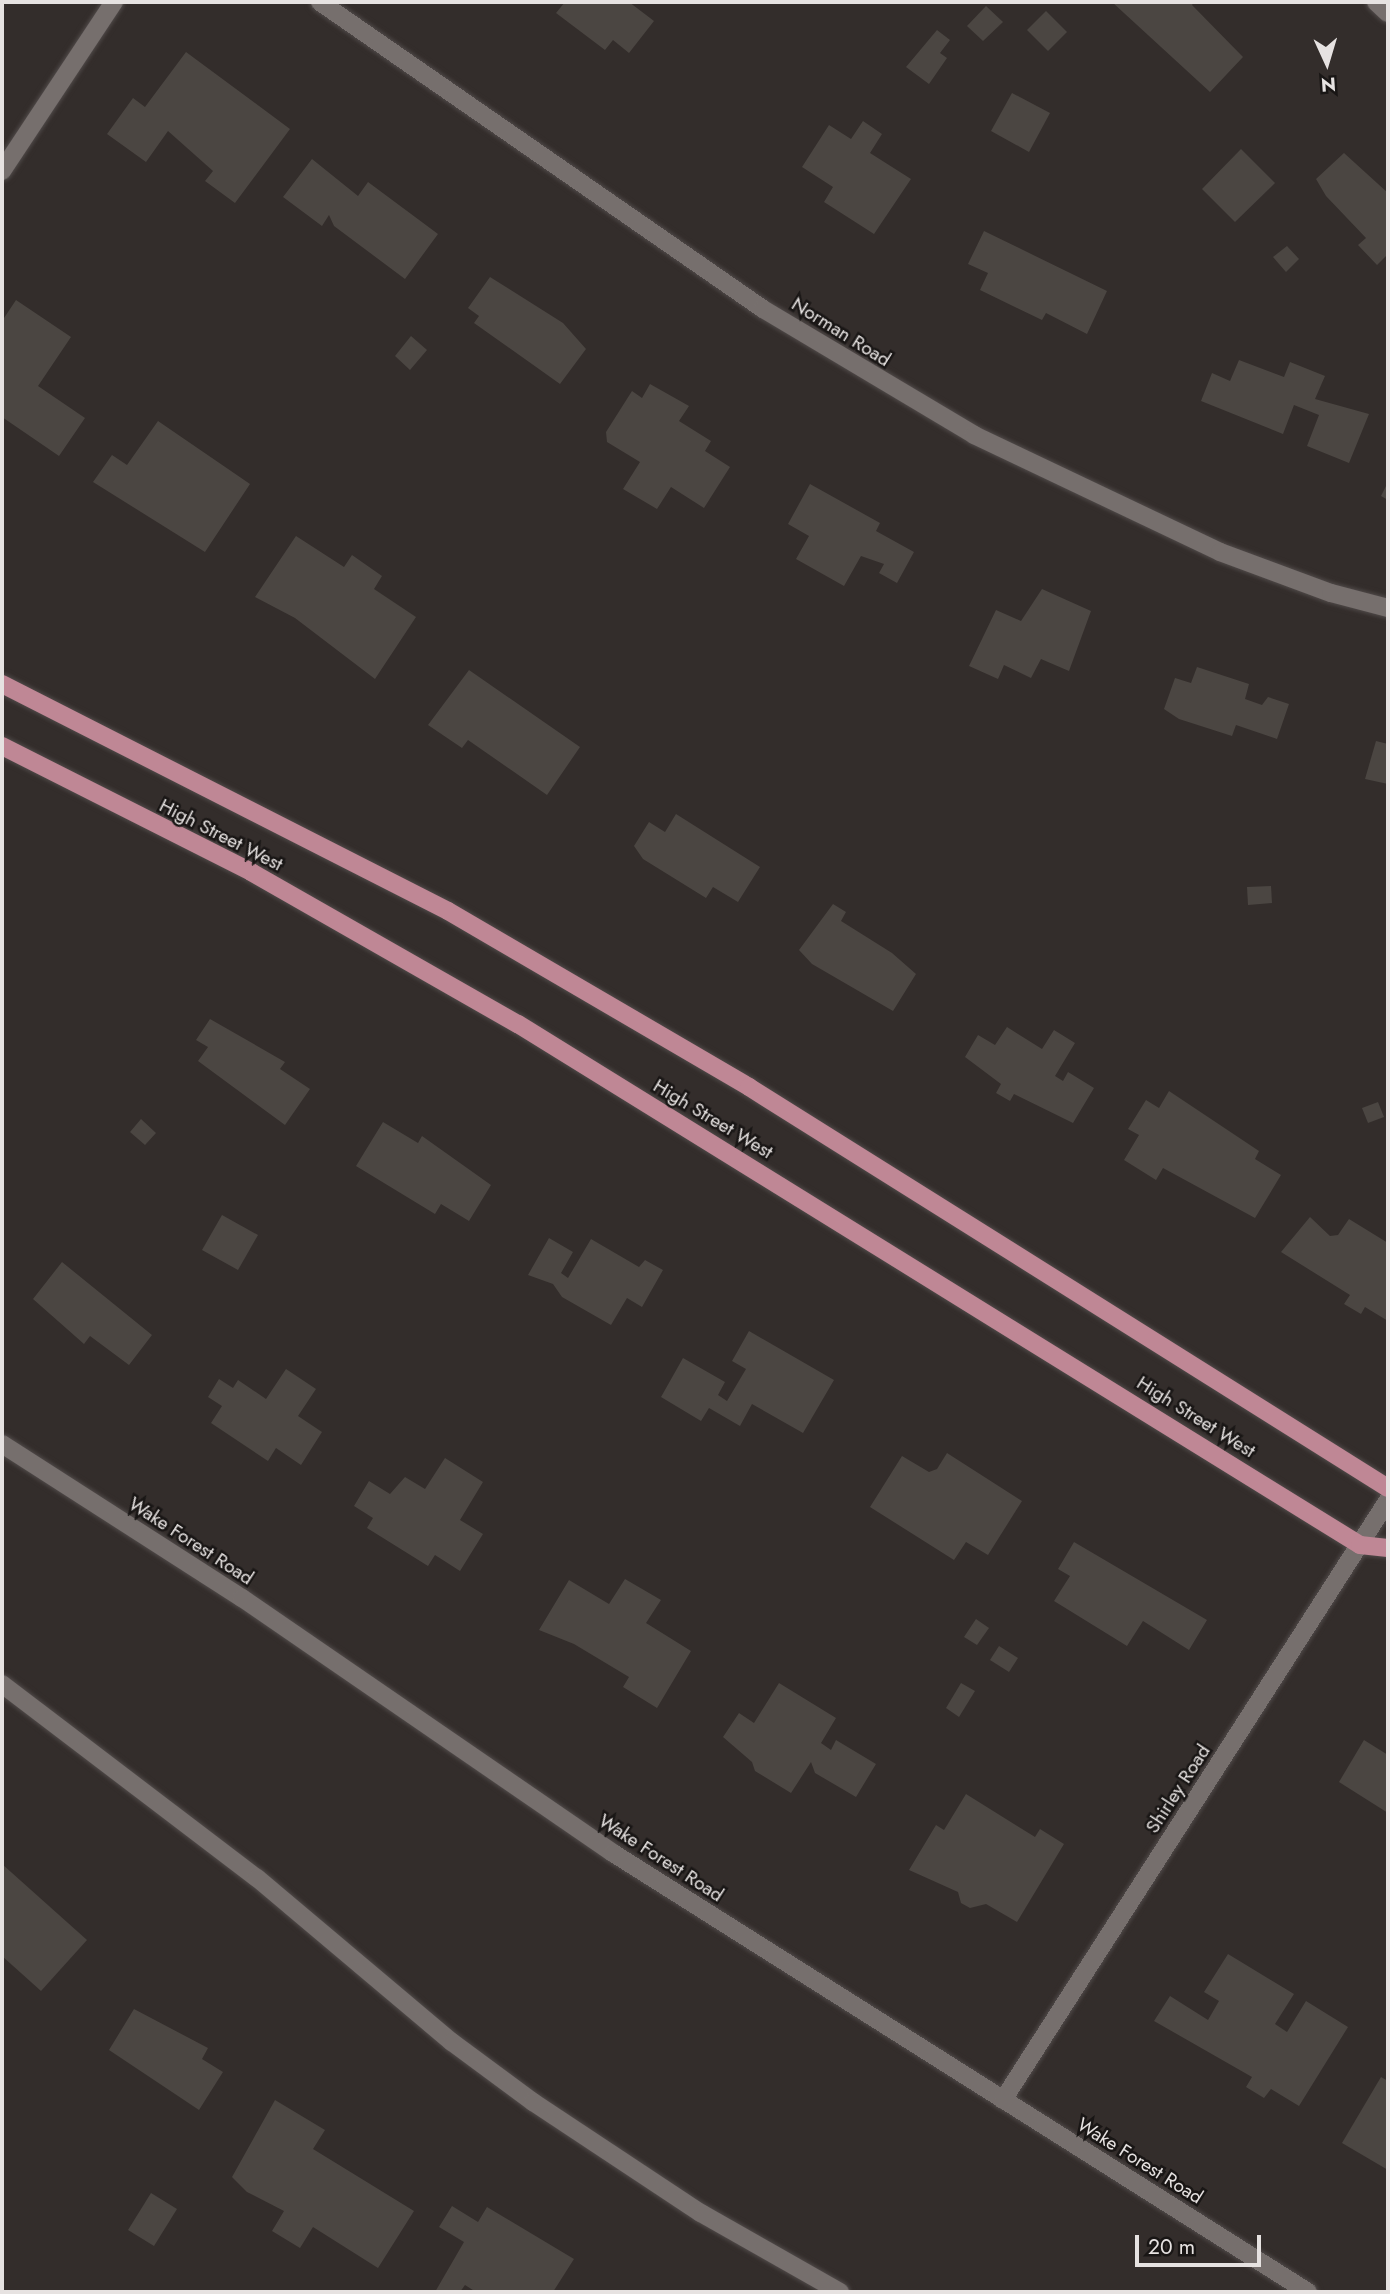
<!DOCTYPE html>
<html>
<head>
<meta charset="utf-8">
<style>
  body { margin:0 }
  #map { position:relative; width:1390px; height:2294px; overflow:hidden; background:#332d2b; font-family:Jost,sans-serif }
  div>[style] { position:absolute }
  [style*='--x'] { left:calc(var(--x)*1px); top:calc(var(--y)*1px); width:calc(var(--w)*1px); rotate:calc(var(--a)*1deg) }
  .building>* { inset:0; background:#4b4642 }
  .roads { filter:drop-shadow(0 0 2px #504a49) drop-shadow(0 0 2px #504a49) }
  .street>* { height:18px; margin:-9px; padding:0 9px; transform-origin:9px; border-radius:9px; background:#766f6d }
  .primary>* { height:18px; margin:-9px; padding:0 9px; transform-origin:9px; border-radius:9px; background:#bf8795 }
  span { translate:-50% -50%; white-space:nowrap; text-align:center; line-height:1.15; -webkit-text-stroke:5px #191615; paint-order:stroke }
  .street-label { font-size:19px; color:#e6e2e1 }
  .frame { position:absolute; inset:0; border:4px solid #e6e2e1; pointer-events:none }
  .north { position:absolute; left:1292px; top:28px; width:70px; height:70px; -webkit-text-stroke:5px #191615; paint-order:stroke; rotate:176deg; font-size:19px; font-weight:700; line-height:28px; text-align:center; color:#e6e2e1 }
  .north::after { content:''; display:block; margin:auto; width:24px; height:32px; background:#e6e2e1; clip-path:polygon(50% 0,100% 100%,50% 72%,0 100%) }
  .scale { position:absolute; left:1135px; top:2235px; width:126px; height:32px; box-sizing:border-box; border:4px solid #e6e2e1; border-top:0; padding-left:9px; font-size:21px; line-height:24px; white-space:nowrap; color:#e6e2e1; -webkit-text-stroke:5px #191615; paint-order:stroke }
</style>
</head>
<body>
<div id="map">
  <div class="building">
    <div style="clip-path:polygon(565px 2px,629px 2px,654px 21px,629px 53px,613px 40px,605px 50px,556px 13px)"></div>
    <div style="clip-path:polygon(1112px 2px,1194px 2px,1192px 5px,1243px 57px,1210px 92px)"></div>
    <div style="clip-path:polygon(986px 6px,1003px 22px,983px 41px,967px 26px)"></div>
    <div style="clip-path:polygon(1046px 11px,1067px 32px,1048px 51px,1027px 30px)"></div>
    <div style="clip-path:polygon(937px 30px,950px 40px,940px 53px,947px 58px,929px 84px,906px 67px)"></div>
    <div style="clip-path:polygon(186px 52px,290px 129px,235px 203px,205px 181px,213px 171px,168px 131px,146px 162px,107px 134px,133px 98px,145px 107px)"></div>
    <div style="clip-path:polygon(1012px 93px,1050px 113px,1029px 152px,991px 131px)"></div>
    <div style="clip-path:polygon(863px 121px,882px 134px,870px 153px,911px 179px,874px 234px,824px 202px,833px 187px,802px 167px,829px 125px,851px 139px)"></div>
    <div style="clip-path:polygon(1241px 149px,1275px 183px,1235px 222px,1202px 189px)"></div>
    <div style="clip-path:polygon(1344px 153px,1388px 193px,1388px 254px,1377px 265px,1358px 245px,1366px 238px,1326px 196px,1316px 179px)"></div>
    <div style="clip-path:polygon(312px 159px,358px 196px,368px 182px,438px 234px,405px 279px,334px 226px,329px 215px,322px 226px,283px 197px)"></div>
    <div style="clip-path:polygon(984px 231px,1107px 291px,1087px 334px,1046px 313px,1042px 320px,980px 290px,988px 273px,968px 264px)"></div>
    <div style="clip-path:polygon(1287px 246px,1299px 259px,1286px 272px,1273px 257px)"></div>
    <div style="clip-path:polygon(490px 277px,563px 323px,586px 349px,560px 384px,474px 323px,479px 316px,468px 308px)"></div>
    <div style="clip-path:polygon(16px 300px,71px 337px,38px 386px,85px 418px,59px 456px,2px 417px,2px 321px)"></div>
    <div style="clip-path:polygon(411px 336px,427px 350px,410px 370px,395px 356px)"></div>
    <div style="clip-path:polygon(1239px 360px,1284px 377px,1290px 362px,1325px 376px,1315px 399px,1369px 414px,1349px 463px,1307px 446px,1319px 415px,1294px 405px,1283px 434px,1201px 401px,1212px 373px,1230px 381px)"></div>
    <div style="clip-path:polygon(650px 384px,689px 406px,679px 421px,711px 441px,705px 451px,730px 467px,704px 508px,671px 487px,657px 509px,623px 489px,640px 462px,607px 442px,606px 432px,632px 391px,642px 398px)"></div>
    <div style="clip-path:polygon(158px 421px,250px 484px,205px 552px,93px 482px,112px 455px,127px 465px)"></div>
    <div style="clip-path:polygon(1388px 482px,1388px 500px,1381px 496px)"></div>
    <div style="clip-path:polygon(810px 484px,880px 523px,876px 531px,914px 552px,897px 583px,879px 573px,884px 564px,861px 556px,844px 586px,796px 559px,809px 536px,788px 524px)"></div>
    <div style="clip-path:polygon(296px 536px,344px 567px,352px 555px,382px 576px,374px 589px,416px 617px,375px 679px,295px 618px,255px 597px)"></div>
    <div style="clip-path:polygon(1042px 589px,1091px 611px,1069px 671px,1041px 659px,1031px 678px,1004px 665px,998px 679px,969px 666px,996px 610px,1021px 621px)"></div>
    <div style="clip-path:polygon(1197px 667px,1249px 684px,1245px 699px,1262px 705px,1268px 697px,1289px 704px,1277px 739px,1236px 725px,1232px 736px,1179px 719px,1164px 709px,1175px 678px,1191px 683px)"></div>
    <div style="clip-path:polygon(469px 670px,580px 747px,547px 795px,468px 740px,462px 748px,428px 725px)"></div>
    <div style="clip-path:polygon(1376px 741px,1388px 744px,1388px 784px,1365px 779px)"></div>
    <div style="clip-path:polygon(676px 814px,760px 867px,738px 902px,713px 887px,706px 898px,643px 859px,634px 846px,649px 822px,665px 832px)"></div>
    <div style="clip-path:polygon(1271px 886px,1272px 903px,1248px 905px,1247px 887px)"></div>
    <div style="clip-path:polygon(833px 904px,846px 912px,841px 921px,892px 953px,916px 974px,893px 1011px,812px 964px,799px 950px)"></div>
    <div style="clip-path:polygon(210px 1019px,285px 1062px,280px 1069px,310px 1089px,285px 1125px,198px 1061px,208px 1047px,196px 1040px)"></div>
    <div style="clip-path:polygon(1007px 1027px,1042px 1049px,1054px 1030px,1075px 1043px,1055px 1076px,1063px 1081px,1068px 1072px,1094px 1088px,1073px 1123px,1014px 1094px,1010px 1101px,996px 1093px,1001px 1084px,965px 1057px,978px 1035px,995px 1045px)"></div>
    <div style="clip-path:polygon(1169px 1091px,1259px 1151px,1255px 1159px,1281px 1175px,1255px 1218px,1163px 1168px,1156px 1180px,1124px 1160px,1139px 1135px,1128px 1129px,1146px 1100px,1159px 1108px)"></div>
    <div style="clip-path:polygon(1378px 1102px,1384px 1117px,1368px 1123px,1362px 1108px)"></div>
    <div style="clip-path:polygon(141px 1119px,156px 1133px,145px 1145px,130px 1132px)"></div>
    <div style="clip-path:polygon(383px 1122px,418px 1143px,422px 1136px,491px 1185px,469px 1221px,441px 1204px,435px 1214px,356px 1166px)"></div>
    <div style="clip-path:polygon(222px 1215px,258px 1235px,238px 1270px,202px 1250px)"></div>
    <div style="clip-path:polygon(1310px 1217px,1330px 1236px,1338px 1235px,1349px 1219px,1388px 1243px,1388px 1321px,1365px 1307px,1361px 1314px,1344px 1304px,1350px 1295px,1281px 1252px)"></div>
    <div style="clip-path:polygon(549px 1238px,573px 1252px,561px 1273px,568px 1278px,591px 1239px,639px 1267px,645px 1260px,663px 1270px,642px 1307px,627px 1298px,611px 1325px,562px 1297px,553px 1284px,528px 1275px)"></div>
    <div style="clip-path:polygon(62px 1262px,152px 1335px,129px 1365px,90px 1336px,84px 1344px,33px 1299px)"></div>
    <div style="clip-path:polygon(749px 1331px,834px 1380px,803px 1433px,752px 1404px,740px 1426px,709px 1408px,701px 1421px,661px 1397px,683px 1358px,725px 1382px,718px 1395px,727px 1401px,746px 1369px,732px 1361px)"></div>
    <div style="clip-path:polygon(286px 1369px,316px 1389px,298px 1416px,322px 1432px,301px 1465px,276px 1448px,268px 1461px,211px 1423px,222px 1406px,208px 1397px,219px 1379px,233px 1388px,238px 1380px,266px 1399px)"></div>
    <div style="clip-path:polygon(947px 1453px,1022px 1501px,988px 1555px,966px 1542px,954px 1560px,870px 1507px,902px 1456px,929px 1472px,937px 1469px)"></div>
    <div style="clip-path:polygon(445px 1458px,483px 1482px,460px 1520px,483px 1534px,460px 1571px,435px 1555px,428px 1566px,367px 1528px,373px 1518px,354px 1506px,369px 1481px,390px 1494px,405px 1477px,425px 1489px)"></div>
    <div style="clip-path:polygon(1074px 1542px,1207px 1620px,1189px 1650px,1143px 1621px,1127px 1646px,1054px 1601px,1070px 1576px,1058px 1569px)"></div>
    <div style="clip-path:polygon(625px 1579px,661px 1600px,646px 1623px,691px 1651px,657px 1708px,623px 1687px,629px 1677px,574px 1644px,539px 1630px,569px 1580px,609px 1604px)"></div>
    <div style="clip-path:polygon(976px 1619px,989px 1628px,977px 1645px,964px 1637px)"></div>
    <div style="clip-path:polygon(999px 1646px,1018px 1658px,1009px 1672px,990px 1660px)"></div>
    <div style="clip-path:polygon(779px 1683px,836px 1718px,821px 1743px,831px 1750px,836px 1740px,876px 1764px,856px 1797px,815px 1773px,811px 1762px,791px 1793px,755px 1771px,752px 1762px,723px 1737px,739px 1713px,754px 1723px)"></div>
    <div style="clip-path:polygon(961px 1683px,975px 1691px,959px 1717px,946px 1708px)"></div>
    <div style="clip-path:polygon(1364px 1740px,1388px 1755px,1388px 1813px,1339px 1782px)"></div>
    <div style="clip-path:polygon(966px 1794px,1035px 1837px,1040px 1829px,1064px 1844px,1017px 1922px,986px 1904px,970px 1908px,961px 1903px,958px 1892px,909px 1870px,936px 1825px,944px 1830px)"></div>
    <div style="clip-path:polygon(2px 1864px,87px 1940px,41px 1991px,2px 1956px)"></div>
    <div style="clip-path:polygon(1228px 1954px,1294px 1994px,1275px 2024px,1287px 2032px,1306px 2001px,1348px 2027px,1299px 2106px,1271px 2089px,1264px 2098px,1246px 2087px,1252px 2077px,1154px 2021px,1170px 1996px,1208px 2020px,1219px 2001px,1204px 1992px)"></div>
    <div style="clip-path:polygon(134px 2009px,208px 2048px,202px 2059px,223px 2072px,199px 2110px,109px 2050px)"></div>
    <div style="clip-path:polygon(1381px 2077px,1388px 2081px,1388px 2170px,1342px 2143px)"></div>
    <div style="clip-path:polygon(275px 2100px,325px 2130px,313px 2149px,414px 2211px,378px 2268px,313px 2227px,300px 2248px,272px 2231px,284px 2211px,247px 2192px,232px 2177px)"></div>
    <div style="clip-path:polygon(151px 2193px,177px 2209px,154px 2246px,128px 2230px)"></div>
    <div style="clip-path:polygon(452px 2206px,478px 2222px,487px 2207px,574px 2259px,553px 2292px,476px 2292px,465px 2285px,460px 2292px,435px 2292px,464px 2242px,439px 2227px)"></div>
  </div>
  <div class="roads">
    <div class="street">
      <div style="--x:320;--y:2;--w:539;--a:34.72"></div>
      <div style="--x:763;--y:309;--w:246;--a:30.8"></div>
      <div style="--x:974;--y:435;--w:272;--a:25.4"></div>
      <div style="--x:1220;--y:552;--w:118;--a:20.3"></div>
      <div style="--x:1331;--y:593;--w:59;--a:14.7"></div>
      <div style="--x:1376;--y:2;--w:16;--a:43"></div>
      <div style="--x:2;--y:171;--w:203;--a:-56.5"></div>
      <div style="--x:2;--y:1444;--w:285;--a:32.7"></div>
      <div style="--x:242;--y:1598;--w:450;--a:34.5"></div>
      <div style="--x:613;--y:1853;--w:822;--a:32.28"></div>
      <div style="--x:2;--y:1684;--w:320;--a:37.3"></div>
      <div style="--x:257;--y:1878;--w:255;--a:40.1"></div>
      <div style="--x:452;--y:2042;--w:101;--a:36.5"></div>
      <div style="--x:533;--y:2102;--w:201;--a:33.5"></div>
      <div style="--x:701;--y:2213;--w:160;--a:29.6"></div>
      <div style="--x:1003;--y:2100;--w:713;--a:-57.31"></div>
    </div>
    <div class="primary">
      <div style="--x:2;--y:684;--w:500;--a:26.97"></div>
      <div style="--x:448;--y:911;--w:349;--a:30.3"></div>
      <div style="--x:749;--y:1087;--w:754;--a:32.11"></div>
      <div style="--x:2;--y:746;--w:279;--a:26.8"></div>
      <div style="--x:251;--y:872;--w:307;--a:29.7"></div>
      <div style="--x:518;--y:1024;--w:990;--a:31.75"></div>
      <div style="--x:1360;--y:1545;--w:28;--a:6"></div>
    </div>
  </div>
  <div class="street-label">
    <span style="left:841px;top:332px;rotate:32deg">Norman Road</span>
    <span style="left:221px;top:835px;rotate:27deg">High Street West</span>
    <span style="left:713px;top:1119px;rotate:31deg">High Street West</span>
    <span style="left:1196px;top:1417px;rotate:32deg">High Street West</span>
    <span style="left:191px;top:1541px;rotate:33deg">Wake Forest Road</span>
    <span style="left:1178px;top:1789px;rotate:-57deg">Shirley Road</span>
    <span style="left:661px;top:1858px;rotate:33deg">Wake Forest Road</span>
    <span style="left:1140px;top:2161px;rotate:32deg">Wake Forest Road</span>
  </div>
  <div class="frame"></div>
  <div class="north">N</div>
  <div class="scale">20 m</div>
</div>
</body>
</html>
